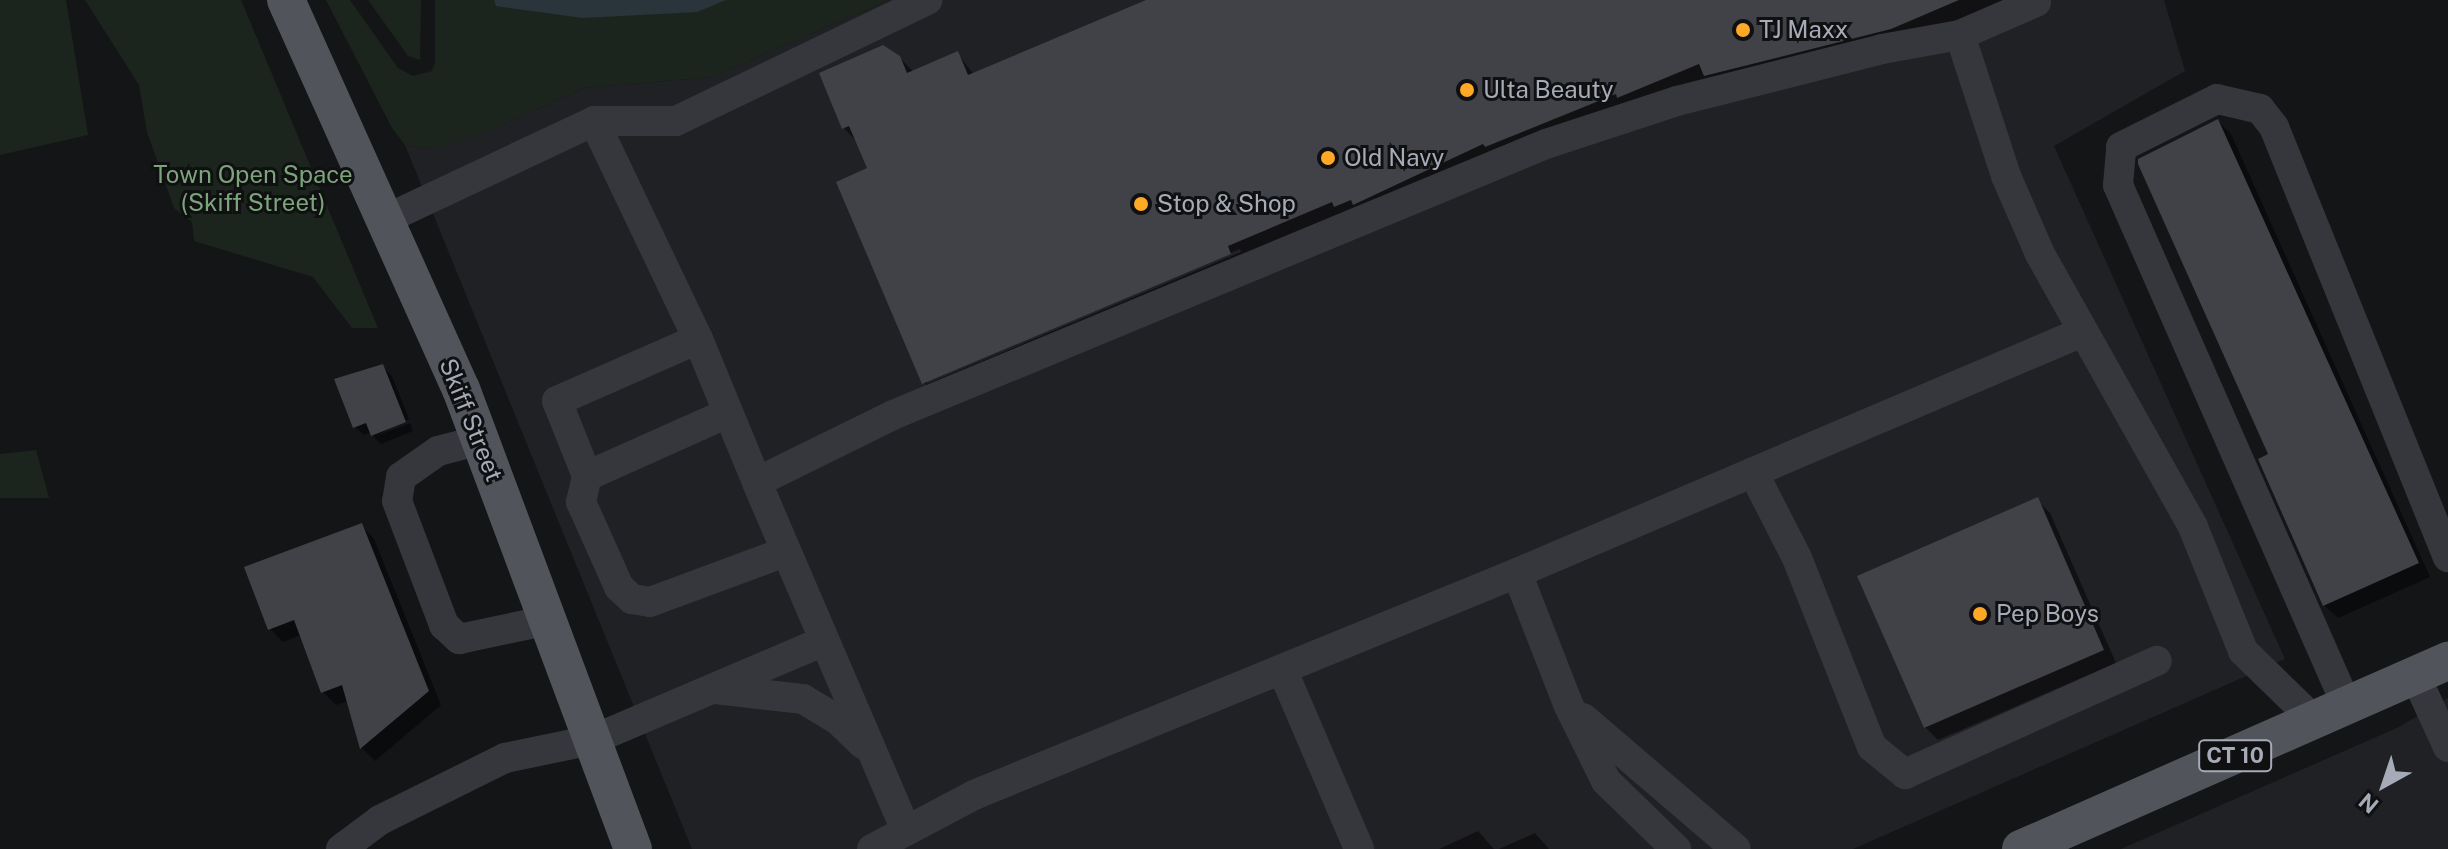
<!DOCTYPE html>
<html>
<head>
<meta charset="utf-8">
<style>
  body { margin:0 }
  #map { position:relative; width:2448px; height:849px; overflow:hidden; background:#141517; font-family:"Public Sans",sans-serif }
  div>[style] { position:absolute }
  [style*='--x'] { left:calc(var(--x)*1px); top:calc(var(--y)*1px); width:calc(var(--w)*1px); rotate:calc(var(--a)*1deg) }
  .built>* { inset:0; background:#202124 }
  .green>* { inset:0; background:#1c251d }
  .water>* { inset:0; background:#2a353b }
  .shadow>* { inset:0; background:#0007 }
  .building>* { inset:0; background:#404247 }
  .minor>* { height:30px; margin:-15px; padding:0 15px; transform-origin:15px; border-radius:15px; background:#35373c }
  .major>* { height:38px; margin:-19px; padding:0 19px; transform-origin:19px; border-radius:19px; background:#51545b }
  .dots>* { width:22px; height:22px; translate:-50% -50%; box-sizing:border-box; border:4px solid #101012; border-radius:50% }
  span { translate:-50% -50%; white-space:nowrap; text-align:center; line-height:1.15; -webkit-text-stroke:6px #101012; paint-order:stroke }
  .shield-label span { padding:2px 6px; background:#101012; border:2px solid; border-radius:6px; -webkit-text-stroke-width:0 }
  .shield-label { font-size:22px; color:#a5acb8; font-weight:700 }
  .poi-label { font-size:24px; color:#a5acb8 }
  .left { translate:0 -50%; text-align:left }
  .park-label { font-size:24px; color:#7ba47b }
  .street-label { font-size:24px; color:#a5acb8 }
  .north { position:absolute; left:2344px; top:745px; width:80px; height:80px; -webkit-text-stroke:6px #101012; paint-order:stroke; rotate:220deg; font-size:22px; font-weight:700; line-height:32px; text-align:center; color:#a5acb8 }
  .north::after { content:''; display:block; margin:auto; width:28px; height:36px; background:#a5acb8; clip-path:polygon(50% 0,100% 100%,50% 72%,0 100%) }
</style>
</head>
<body>
<div id="map">
  <div class="built">
    <div style="clip-path:polygon(890px 0,2164px 0,2185px 71px,2054px 146px,2285px 659px,1853px 849px,692px 849px,405px 145px,430px 149px,484px 133px,584px 88px,711px 77px)"></div>
    <div style="clip-path:polygon(2448px 698px,2448px 849px,2121px 849px,2399px 727px)"></div>
  </div>
  <div class="green">
    <div style="clip-path:polygon(0 0,66px 0,88px 135px,0 155px)"></div>
    <div style="clip-path:polygon(85px 0,241px 0,378px 328px,352px 328px,313px 277px,194px 241px,192px 222px,174px 208px,147px 132px,139px 85px)"></div>
    <div style="clip-path:polygon(326px 0,350px 0,398px 68px,413px 76px,432px 71px,435px 62px,435px 0,890px 0,711px 77px,584px 88px,480px 135px,430px 149px,405px 145px,392px 128px)"></div>
    <div style="clip-path:polygon(368px 0,421px 0,420px 60px,408px 56px)"></div>
    <div style="clip-path:polygon(36px 450px,49px 498px,0 498px,0 454px)"></div>
  </div>
  <div class="water">
    <div style="clip-path:polygon(494px 0,726px 0,697px 12px,583px 18px,496px 6px)"></div>
  </div>
  <div class="shadow">
    <div style="clip-path:polygon(evenodd,1152px 0,2004px 0,1904px 42px,1239px 260px,937px 396px,924px 382px,870px 170px,857px 142px,844px 128px,821px 74px,899px 57px,914px 72px,958px 54px,974px 75px,1152px 0,1240px 249px,1241px 252px,927px 384px,927px 379px,1240px 249px)"></div>
    <div style="clip-path:polygon(2218px 121px,2231px 134px,2430px 577px,2338px 618px,2324px 605px,2271px 455px)"></div>
    <div style="clip-path:polygon(383px 367px,392px 376px,409px 419px,374px 437px,372px 432px,364px 435px,355px 427px)"></div>
    <div style="clip-path:polygon(410px 423px,413px 431px,381px 444px,374px 437px)"></div>
    <div style="clip-path:polygon(2037px 500px,2050px 513px,2116px 663px,1938px 740px,1925px 727px)"></div>
    <div style="clip-path:polygon(361px 525px,374px 539px,441px 705px,375px 761px,362px 748px,349px 701px,336px 705px,323px 692px,301px 635px,283px 642px,270px 629px)"></div>
    <div style="clip-path:polygon(1478px 831px,1494px 849px,1439px 849px)"></div>
    <div style="clip-path:polygon(1535px 833px,1549px 849px,1499px 849px)"></div>
  </div>
  <div class="building">
    <div style="clip-path:polygon(1146px 0,1959px 0,1891px 29px,1704px 76px,1699px 64px,1617px 98px,1616px 94px,1485px 147px,1483px 144px,1353px 205px,1351px 200px,1334px 207px,1332px 202px,1228px 246px,1231px 254px,922px 384px,836px 182px,867px 168px,849px 126px,842px 129px,819px 73px,883px 45px,900px 56px,907px 73px,958px 51px,968px 75px)"></div>
    <div style="clip-path:polygon(2218px 119px,2419px 563px,2323px 606px,2258px 459px,2268px 454px,2138px 164px,2138px 159px)"></div>
    <div style="clip-path:polygon(383px 364px,406px 422px,371px 436px,366px 423px,353px 428px,334px 379px)"></div>
    <div style="clip-path:polygon(2038px 497px,2104px 650px,1924px 728px,1857px 576px)"></div>
    <div style="clip-path:polygon(362px 523px,429px 691px,360px 749px,342px 685px,321px 693px,294px 620px,268px 630px,244px 567px)"></div>
  </div>
  <div class="minor">
    <div style="--x:1960;--y:35;--w:83;--a:-23.5"></div>
    <div style="--x:594;--y:121;--w:82;--a:0"></div>
    <div style="--x:676;--y:121;--w:279;--a:-25.7"></div>
    <div style="--x:384;--y:220;--w:232;--a:-25.2"></div>
    <div style="--x:594;--y:121;--w:242;--a:64.5"></div>
    <div style="--x:698;--y:339;--w:155;--a:67.6"></div>
    <div style="--x:698;--y:339;--w:154;--a:156.3"></div>
    <div style="--x:557;--y:401;--w:81;--a:68.2"></div>
    <div style="--x:587;--y:476;--w:27;--a:103"></div>
    <div style="--x:581;--y:502;--w:93;--a:65.9"></div>
    <div style="--x:619;--y:587;--w:18;--a:43"></div>
    <div style="--x:632;--y:599;--w:18;--a:9"></div>
    <div style="--x:650;--y:602;--w:144;--a:-20.3"></div>
    <div style="--x:481;--y:440;--w:44;--a:165.7"></div>
    <div style="--x:438;--y:451;--w:45;--a:144.9"></div>
    <div style="--x:401;--y:477;--w:24;--a:99"></div>
    <div style="--x:397;--y:501;--w:133;--a:69.2"></div>
    <div style="--x:444;--y:625;--w:21;--a:43"></div>
    <div style="--x:459;--y:639;--w:92;--a:-11.9"></div>
    <div style="--x:1753;--y:472;--w:97;--a:62.9"></div>
    <div style="--x:1797;--y:558;--w:203;--a:68.4"></div>
    <div style="--x:1872;--y:747;--w:43;--a:39.3"></div>
    <div style="--x:1905;--y:774;--w:276;--a:-24.2"></div>
    <div style="--x:587;--y:476;--w:154;--a:-24.1"></div>
    <div style="--x:1517;--y:573;--w:141;--a:68.7"></div>
    <div style="--x:1568;--y:704;--w:86;--a:63.7"></div>
    <div style="--x:1606;--y:781;--w:98;--a:44.2"></div>
    <div style="--x:1282;--y:669;--w:196;--a:66.8"></div>
    <div style="--x:2415;--y:675;--w:79;--a:65.4"></div>
    <div style="--x:715;--y:689;--w:89;--a:6.5"></div>
    <div style="--x:803;--y:699;--w:41;--a:31"></div>
    <div style="--x:838;--y:720;--w:35;--a:44"></div>
    <div style="--x:2347;--y:706;--w:569;--a:-113.73"></div>
    <div style="--x:2118;--y:185;--w:38;--a:-85"></div>
    <div style="--x:2121;--y:147;--w:107;--a:-26.6"></div>
    <div style="--x:2217;--y:99;--w:44;--a:13.1"></div>
    <div style="--x:2260;--y:109;--w:23;--a:52"></div>
    <div style="--x:2274;--y:127;--w:464;--a:68"></div>
    <div style="--x:1583;--y:718;--w:201;--a:40.6"></div>
    <div style="--x:905;--y:828;--w:376;--a:-113.2"></div>
    <div style="--x:757;--y:482;--w:152;--a:-26.2"></div>
    <div style="--x:893;--y:415;--w:707;--a:-22.54"></div>
    <div style="--x:1546;--y:144;--w:138;--a:-18.2"></div>
    <div style="--x:1677;--y:101;--w:211;--a:-14.2"></div>
    <div style="--x:1882;--y:49;--w:79;--a:-10.2"></div>
    <div style="--x:1960;--y:35;--w:148;--a:71.9"></div>
    <div style="--x:2006;--y:176;--w:85;--a:66.4"></div>
    <div style="--x:2040;--y:254;--w:313;--a:60.7"></div>
    <div style="--x:2193;--y:527;--w:134;--a:68"></div>
    <div style="--x:2243;--y:651;--w:100;--a:44.2"></div>
    <div style="--x:341;--y:849;--w:49;--a:-36.6"></div>
    <div style="--x:380;--y:820;--w:140;--a:-26.4"></div>
    <div style="--x:505;--y:758;--w:89;--a:-11.7"></div>
    <div style="--x:592;--y:740;--w:250;--a:-23.1"></div>
    <div style="--x:872;--y:849;--w:115;--a:-27.9"></div>
    <div style="--x:974;--y:795;--w:587;--a:-22.24"></div>
    <div style="--x:1517;--y:573;--w:614;--a:-23.1"></div>
  </div>
  <div class="major">
    <div style="--x:286;--y:0;--w:427;--a:65.8"></div>
    <div style="--x:461;--y:389;--w:491;--a:69.5"></div>
    <div style="--x:2021;--y:849;--w:467;--a:-23.8"></div>
  </div>
  <div class="dots">
    <div style="left:1743px;top:30px;background:#fea926"></div>
    <div style="left:1467px;top:90px;background:#fea926"></div>
    <div style="left:1328px;top:158px;background:#fea926"></div>
    <div style="left:1141px;top:204px;background:#fea926"></div>
    <div style="left:1980px;top:614px;background:#fea926"></div>
  </div>
  <div class="shield-label">
    <span style="left:2235px;top:756px">CT 10</span>
  </div>
  <div class="poi-label">
    <span class="left" style="left:1759px;top:30px">TJ Maxx</span>
    <span class="left" style="left:1483px;top:90px">Ulta Beauty</span>
    <span class="left" style="left:1344px;top:158px">Old Navy</span>
    <span class="left" style="left:1157px;top:204px">Stop &amp; Shop</span>
    <span class="left" style="left:1996px;top:614px">Pep Boys</span>
  </div>
  <div class="park-label">
    <span style="left:253px;top:189px">Town Open Space<br>(Skiff Street)</span>
  </div>
  <div class="street-label">
    <span style="left:471px;top:420px;rotate:68deg">Skiff Street</span>
  </div>
  <div class="north">N</div>
</div>
</body>
</html>
